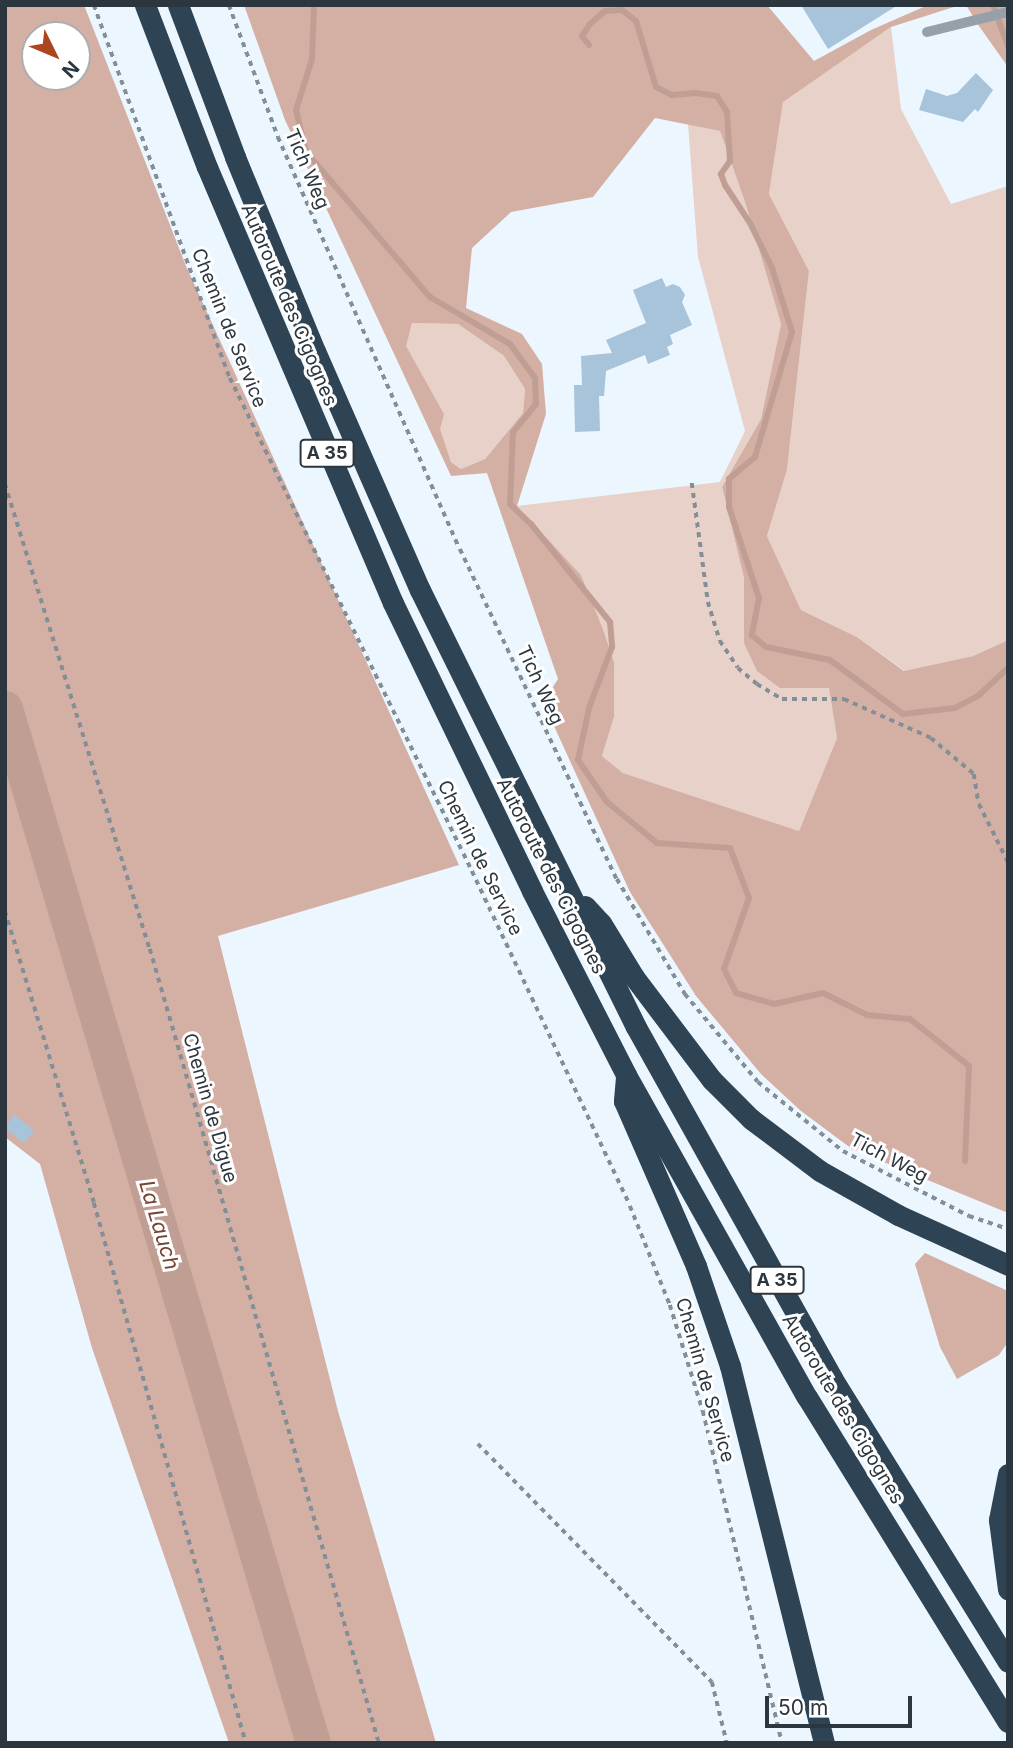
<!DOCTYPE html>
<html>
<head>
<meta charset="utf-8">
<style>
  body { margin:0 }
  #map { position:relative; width:1013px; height:1748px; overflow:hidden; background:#ecf6ff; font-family:Inter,sans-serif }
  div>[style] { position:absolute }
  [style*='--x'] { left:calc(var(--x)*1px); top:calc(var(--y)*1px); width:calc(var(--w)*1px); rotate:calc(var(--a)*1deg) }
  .green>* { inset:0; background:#e8d1c9 }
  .forest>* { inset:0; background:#d4b0a4 }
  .stream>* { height:6px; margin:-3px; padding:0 3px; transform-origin:3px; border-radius:3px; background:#c19e93 }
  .river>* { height:35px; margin:-17.5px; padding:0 17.5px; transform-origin:17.5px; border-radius:17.5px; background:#c19e93 }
  .building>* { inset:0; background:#a7c4db }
  .path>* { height:3.5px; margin-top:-1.75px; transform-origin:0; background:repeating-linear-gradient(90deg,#848e97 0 5px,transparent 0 10px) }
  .service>* { height:10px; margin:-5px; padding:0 5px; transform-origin:5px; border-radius:5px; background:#96a0a9 }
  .motorway>* { height:21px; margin:-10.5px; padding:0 10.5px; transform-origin:10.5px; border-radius:10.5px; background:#2e4353 }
  span { translate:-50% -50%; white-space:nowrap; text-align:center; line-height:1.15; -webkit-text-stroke:6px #fff; paint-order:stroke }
  .shield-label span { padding:2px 5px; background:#fff; border:2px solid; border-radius:5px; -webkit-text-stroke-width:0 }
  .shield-label { font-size:18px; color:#2c363e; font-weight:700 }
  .street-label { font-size:19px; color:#2c363e }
  .water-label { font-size:21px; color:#774534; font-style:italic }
  .frame { position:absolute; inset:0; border:7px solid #2c363e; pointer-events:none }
  .north { position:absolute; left:21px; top:21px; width:70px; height:70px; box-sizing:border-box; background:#fff; border:2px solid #abafb2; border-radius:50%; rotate:133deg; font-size:19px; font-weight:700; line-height:28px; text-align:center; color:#2c363e }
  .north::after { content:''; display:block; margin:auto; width:24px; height:32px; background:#ac461f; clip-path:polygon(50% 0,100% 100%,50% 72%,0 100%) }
  .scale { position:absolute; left:765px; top:1696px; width:147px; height:32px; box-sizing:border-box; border:4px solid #2c363e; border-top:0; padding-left:9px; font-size:21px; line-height:24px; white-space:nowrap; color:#2c363e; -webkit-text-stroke:5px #fff; paint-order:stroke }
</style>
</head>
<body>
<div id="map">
  <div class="green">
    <div style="clip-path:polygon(891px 27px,901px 109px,951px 204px,1008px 186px,1008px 640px,973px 656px,905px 671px,857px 637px,801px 610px,767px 536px,787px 470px,809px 271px,769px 194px,783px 101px)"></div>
    <div style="clip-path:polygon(688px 124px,720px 131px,745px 202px,781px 324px,761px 419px,722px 487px,744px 578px,744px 643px,780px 688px,829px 687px,837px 738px,799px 831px,623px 773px,602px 756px,614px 717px,614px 662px,603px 629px,581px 575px,517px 506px,720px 482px,745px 431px,698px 257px)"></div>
    <div style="clip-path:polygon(412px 323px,458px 324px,504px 356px,525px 389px,523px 413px,485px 459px,461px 469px,451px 462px,405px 346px)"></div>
  </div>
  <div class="forest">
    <div style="clip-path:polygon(evenodd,5px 5px,84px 5px,186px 266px,459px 865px,218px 936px,338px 1411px,436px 1743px,229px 1743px,92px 1348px,40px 1164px,5px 1137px,5px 5px,35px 35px,77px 35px,77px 77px,35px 77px,35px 35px)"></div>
    <div style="clip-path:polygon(evenodd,244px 5px,767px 5px,814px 61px,871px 30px,928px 5px,960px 5px,891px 27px,783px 102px,769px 194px,809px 271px,787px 470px,767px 536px,801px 610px,857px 637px,904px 671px,973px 656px,1008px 640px,1008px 1213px,852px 1149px,801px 1111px,761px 1074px,696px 996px,630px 892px,543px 702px,558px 679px,487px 473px,451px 476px,285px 120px,244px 5px,655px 118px,720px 131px,745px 202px,781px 324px,761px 419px,722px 487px,744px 578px,744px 643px,757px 671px,780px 688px,829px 688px,837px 738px,799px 831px,623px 773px,602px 756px,614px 717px,614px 662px,603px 629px,581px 575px,517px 506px,546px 414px,542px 364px,522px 334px,466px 308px,472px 248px,511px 212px,593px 197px,655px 118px,244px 5px,412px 323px,458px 324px,504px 356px,525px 389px,523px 413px,485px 459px,461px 469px,451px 462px,440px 429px,444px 414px,406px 346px,412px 323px)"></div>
    <div style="clip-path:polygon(966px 5px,1008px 5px,1008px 67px,979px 26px)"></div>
    <div style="clip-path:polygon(925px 1253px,1008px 1291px,1008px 1342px,999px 1355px,957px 1379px,940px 1347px,915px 1264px)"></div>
  </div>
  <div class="stream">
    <div style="--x:314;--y:5;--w:54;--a:92.1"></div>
    <div style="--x:312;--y:59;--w:53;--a:107.4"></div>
    <div style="--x:296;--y:110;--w:43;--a:76.6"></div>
    <div style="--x:306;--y:152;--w:191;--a:49.5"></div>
    <div style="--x:430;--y:297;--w:93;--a:30.4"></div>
    <div style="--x:510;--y:344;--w:42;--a:53.7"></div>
    <div style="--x:535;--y:378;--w:26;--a:88"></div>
    <div style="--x:536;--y:404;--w:36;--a:129"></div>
    <div style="--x:513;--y:432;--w:72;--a:92.4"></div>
    <div style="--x:510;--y:504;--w:29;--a:44"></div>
    <div style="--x:531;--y:524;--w:126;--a:51.1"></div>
    <div style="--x:610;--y:622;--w:25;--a:85"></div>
    <div style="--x:612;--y:647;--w:65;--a:110.7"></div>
    <div style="--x:589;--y:708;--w:53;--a:101.9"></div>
    <div style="--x:578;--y:760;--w:51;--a:55.4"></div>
    <div style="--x:607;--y:802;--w:65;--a:39.4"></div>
    <div style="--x:657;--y:843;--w:73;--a:3.9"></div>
    <div style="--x:730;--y:848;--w:53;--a:69.2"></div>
    <div style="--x:749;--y:898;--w:75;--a:109.4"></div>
    <div style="--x:724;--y:969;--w:27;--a:63"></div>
    <div style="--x:736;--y:993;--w:40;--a:16"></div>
    <div style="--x:774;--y:1004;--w:50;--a:-12.7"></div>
    <div style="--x:823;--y:993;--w:49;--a:26.6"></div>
    <div style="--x:867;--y:1015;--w:43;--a:5.3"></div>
    <div style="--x:910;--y:1019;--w:75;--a:38.5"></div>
    <div style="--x:969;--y:1066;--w:95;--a:92.4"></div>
    <div style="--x:993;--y:5;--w:44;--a:69.9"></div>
    <div style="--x:589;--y:45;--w:11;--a:-128"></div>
    <div style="--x:582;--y:36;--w:14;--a:-56"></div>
    <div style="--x:590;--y:24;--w:20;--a:-41"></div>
    <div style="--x:605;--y:11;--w:17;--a:-3"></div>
    <div style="--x:622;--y:10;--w:18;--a:38"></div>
    <div style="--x:636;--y:21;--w:69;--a:73.1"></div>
    <div style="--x:656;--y:87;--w:18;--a:27"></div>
    <div style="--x:672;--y:95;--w:24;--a:-5"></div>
    <div style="--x:696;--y:93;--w:21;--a:8"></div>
    <div style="--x:717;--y:96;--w:19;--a:58"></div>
    <div style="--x:727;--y:112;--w:49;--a:86.5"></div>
    <div style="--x:730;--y:161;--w:16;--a:125"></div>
    <div style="--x:721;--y:174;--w:12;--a:70"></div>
    <div style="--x:725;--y:185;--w:45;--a:56.7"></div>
    <div style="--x:750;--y:223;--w:50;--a:63.9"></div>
    <div style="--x:772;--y:268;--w:67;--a:72.6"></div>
    <div style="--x:792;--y:332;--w:130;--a:106.5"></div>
    <div style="--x:755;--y:457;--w:34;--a:140"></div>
    <div style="--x:729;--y:479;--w:28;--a:90"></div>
    <div style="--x:729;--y:507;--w:96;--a:71.8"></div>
    <div style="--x:759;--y:598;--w:38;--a:101"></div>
    <div style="--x:752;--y:635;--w:18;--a:41"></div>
    <div style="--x:766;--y:647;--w:65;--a:11.5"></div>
    <div style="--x:830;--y:660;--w:91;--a:36.5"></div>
    <div style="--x:903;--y:714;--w:52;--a:-6.6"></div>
    <div style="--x:955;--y:708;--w:27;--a:-28"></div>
    <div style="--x:979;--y:695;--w:40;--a:-43"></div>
  </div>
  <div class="river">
    <div style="--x:5;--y:708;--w:1080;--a:73.43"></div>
  </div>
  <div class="building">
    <div style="clip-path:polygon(801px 5px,898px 5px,828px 49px)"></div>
    <div style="clip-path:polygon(976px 73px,993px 90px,978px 112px,975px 109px,963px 122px,919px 110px,926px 89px,947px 96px,957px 93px)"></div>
    <div style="clip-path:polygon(662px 278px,666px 287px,673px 284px,680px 287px,685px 295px,682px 302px,692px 325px,670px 335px,673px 344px,667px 347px,670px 355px,648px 364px,645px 355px,606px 371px,604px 396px,599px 396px,600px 431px,575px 432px,574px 385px,582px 385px,581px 356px,612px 353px,606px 340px,646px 323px,633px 290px)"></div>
    <div style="clip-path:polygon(14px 1114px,34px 1131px,24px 1143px,5px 1128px)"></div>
  </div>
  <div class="path">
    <div style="--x:94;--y:5;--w:397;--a:70"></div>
    <div style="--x:230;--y:378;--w:549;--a:63.85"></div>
    <div style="--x:472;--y:871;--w:370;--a:64.7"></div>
    <div style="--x:630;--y:1206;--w:107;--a:68"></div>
    <div style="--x:670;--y:1305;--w:111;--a:72.7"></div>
    <div style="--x:703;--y:1411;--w:341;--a:76.6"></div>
    <div style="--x:229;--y:5;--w:141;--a:69.6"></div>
    <div style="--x:278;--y:137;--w:450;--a:66.2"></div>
    <div style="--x:460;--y:549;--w:365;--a:64.6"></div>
    <div style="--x:617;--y:879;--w:134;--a:59.4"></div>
    <div style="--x:685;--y:994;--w:114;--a:50.3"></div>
    <div style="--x:758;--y:1082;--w:109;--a:39.1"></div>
    <div style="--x:843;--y:1151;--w:142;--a:27.3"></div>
    <div style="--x:969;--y:1216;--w:41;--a:18.4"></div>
    <div style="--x:692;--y:483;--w:120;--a:82.3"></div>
    <div style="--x:708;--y:602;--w:41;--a:72.9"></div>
    <div style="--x:720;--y:641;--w:32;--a:56"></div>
    <div style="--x:738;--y:668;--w:25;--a:40"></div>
    <div style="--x:757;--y:684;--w:29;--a:31"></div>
    <div style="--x:782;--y:699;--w:62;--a:0"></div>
    <div style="--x:844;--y:699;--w:95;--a:24.1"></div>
    <div style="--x:931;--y:738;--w:56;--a:39.9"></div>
    <div style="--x:974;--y:774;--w:30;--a:81"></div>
    <div style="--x:979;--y:804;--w:65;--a:63.4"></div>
    <div style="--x:5;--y:484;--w:487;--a:72.7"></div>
    <div style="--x:150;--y:949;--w:826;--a:73.91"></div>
    <div style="--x:5;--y:911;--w:305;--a:73"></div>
    <div style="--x:94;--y:1203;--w:561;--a:74.28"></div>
    <div style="--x:478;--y:1444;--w:334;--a:45.5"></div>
    <div style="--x:712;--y:1682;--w:63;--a:76.2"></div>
  </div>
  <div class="service">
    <div style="--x:927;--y:32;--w:83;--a:-13.9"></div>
  </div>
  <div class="motorway">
    <div style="--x:145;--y:5;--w:173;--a:69.1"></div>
    <div style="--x:207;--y:167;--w:474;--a:66.9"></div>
    <div style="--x:393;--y:603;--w:320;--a:64.2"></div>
    <div style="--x:532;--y:891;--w:207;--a:62.9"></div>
    <div style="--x:626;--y:1075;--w:369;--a:60.7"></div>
    <div style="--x:807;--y:1397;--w:382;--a:58.3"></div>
    <div style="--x:178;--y:5;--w:162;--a:69.4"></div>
    <div style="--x:235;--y:157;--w:210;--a:67.6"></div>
    <div style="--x:315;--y:351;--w:261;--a:66.3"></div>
    <div style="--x:420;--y:590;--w:487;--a:63.7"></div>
    <div style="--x:636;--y:1027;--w:402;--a:60.8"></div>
    <div style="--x:832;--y:1378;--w:334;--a:58.2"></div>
    <div style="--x:585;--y:906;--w:23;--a:47"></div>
    <div style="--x:601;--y:923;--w:63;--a:58.6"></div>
    <div style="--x:634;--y:977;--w:129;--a:52.9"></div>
    <div style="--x:712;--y:1080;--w:55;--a:45"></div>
    <div style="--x:751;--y:1119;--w:86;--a:37"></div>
    <div style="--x:820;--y:1171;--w:90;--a:29.4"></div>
    <div style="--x:898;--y:1215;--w:121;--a:24.4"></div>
    <div style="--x:626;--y:1077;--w:24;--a:95"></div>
    <div style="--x:624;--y:1101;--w:180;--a:66.4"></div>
    <div style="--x:696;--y:1266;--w:106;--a:71.2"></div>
    <div style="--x:730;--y:1366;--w:389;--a:76"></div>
    <div style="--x:1008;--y:1474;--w:47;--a:101.1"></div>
    <div style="--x:999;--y:1520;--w:70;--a:82.6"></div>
  </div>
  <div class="shield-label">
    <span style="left:327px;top:453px">A 35</span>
    <span style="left:777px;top:1280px">A 35</span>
  </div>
  <div class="street-label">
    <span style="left:307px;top:169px;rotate:67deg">Tich Weg</span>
    <span style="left:289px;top:305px;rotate:67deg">Autoroute des Cigognes</span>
    <span style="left:229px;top:328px;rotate:68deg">Chemin de Service</span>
    <span style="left:540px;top:685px;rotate:65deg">Tich Weg</span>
    <span style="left:480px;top:858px;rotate:64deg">Chemin de Service</span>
    <span style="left:551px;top:876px;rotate:63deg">Autoroute des Cigognes</span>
    <span style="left:210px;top:1108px;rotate:74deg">Chemin de Digue</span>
    <span style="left:889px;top:1158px;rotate:28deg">Tich Weg</span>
    <span style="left:705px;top:1380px;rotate:74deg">Chemin de Service</span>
    <span style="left:843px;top:1409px;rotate:59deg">Autoroute des Cigognes</span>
  </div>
  <div class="water-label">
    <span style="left:159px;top:1225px;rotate:73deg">La Lauch</span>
  </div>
  <div class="frame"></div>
  <div class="north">N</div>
  <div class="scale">50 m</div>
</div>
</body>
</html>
